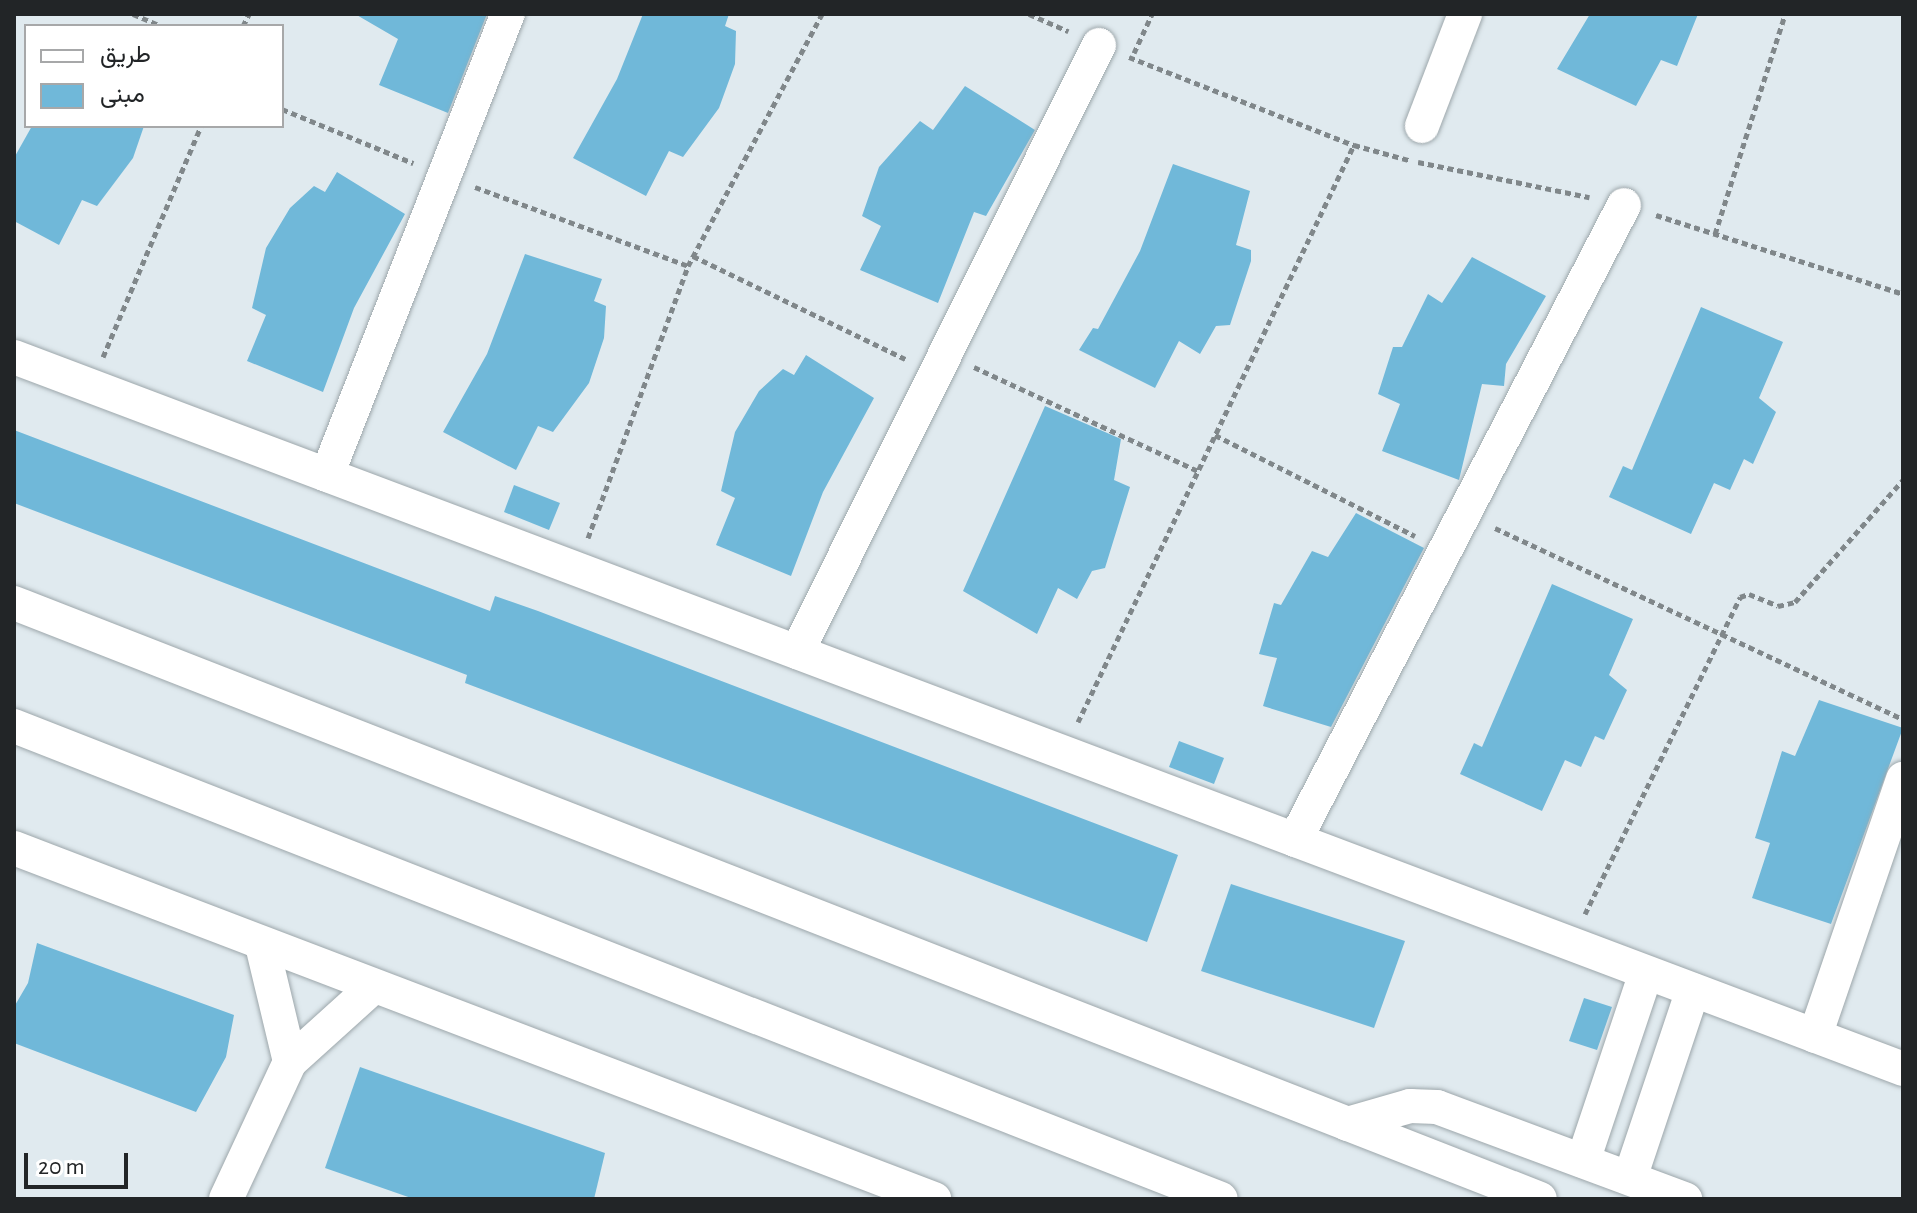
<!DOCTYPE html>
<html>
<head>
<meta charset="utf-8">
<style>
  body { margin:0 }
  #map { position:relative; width:1917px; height:1213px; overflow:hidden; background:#e0eaef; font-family:"Alegreya Sans",Vazirmatn,sans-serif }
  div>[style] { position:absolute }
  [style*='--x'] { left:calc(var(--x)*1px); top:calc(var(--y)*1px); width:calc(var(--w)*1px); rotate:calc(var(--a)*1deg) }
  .building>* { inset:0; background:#70b8d9 }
  .path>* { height:5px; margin-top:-2.5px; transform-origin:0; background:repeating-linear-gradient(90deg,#80878a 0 6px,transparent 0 10px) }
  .roads { filter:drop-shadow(0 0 2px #9da7ab) drop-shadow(0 0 2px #9da7ab) }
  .street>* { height:34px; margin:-17px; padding:0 17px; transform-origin:17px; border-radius:17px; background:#fff }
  span { translate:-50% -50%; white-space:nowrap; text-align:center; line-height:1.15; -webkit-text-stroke:8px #fff; paint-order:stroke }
  .frame { position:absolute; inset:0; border:16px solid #222527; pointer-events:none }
  .legend { position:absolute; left:24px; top:24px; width:260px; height:104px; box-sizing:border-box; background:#fff; border:2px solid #a7a8a9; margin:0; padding:10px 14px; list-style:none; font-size:24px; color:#222527 }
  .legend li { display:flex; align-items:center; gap:16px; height:40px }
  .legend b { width:40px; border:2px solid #a7a8a9 }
  .scale { position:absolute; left:24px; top:1153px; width:104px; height:36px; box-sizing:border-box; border:4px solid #222527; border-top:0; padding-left:10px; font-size:24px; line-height:28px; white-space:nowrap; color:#222527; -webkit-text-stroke:6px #fff; paint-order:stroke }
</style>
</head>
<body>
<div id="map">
  <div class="building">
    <div style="clip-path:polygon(355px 14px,487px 14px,448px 113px,379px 85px,398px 39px)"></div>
    <div style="clip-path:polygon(643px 14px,729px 14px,725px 26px,736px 31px,735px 64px,719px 108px,683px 157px,669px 151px,646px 196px,573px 158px,617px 79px)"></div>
    <div style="clip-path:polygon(1590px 14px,1698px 14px,1677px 66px,1661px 60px,1636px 106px,1557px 69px)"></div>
    <div style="clip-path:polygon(965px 86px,1035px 130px,986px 216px,974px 212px,938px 303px,860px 270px,881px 226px,862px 216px,879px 167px,920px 121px,933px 130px)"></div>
    <div style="clip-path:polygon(32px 126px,144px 126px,133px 158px,97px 206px,82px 200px,59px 245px,14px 221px,14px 158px)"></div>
    <div style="clip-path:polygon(1173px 164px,1250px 191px,1236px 245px,1251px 250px,1251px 261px,1230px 325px,1216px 326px,1200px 354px,1179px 341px,1155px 388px,1079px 350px,1093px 328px,1098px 329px,1140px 251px)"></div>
    <div style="clip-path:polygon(337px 172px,405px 214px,354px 308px,323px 392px,247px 361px,266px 315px,252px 308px,266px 248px,290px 208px,314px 186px,325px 192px)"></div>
    <div style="clip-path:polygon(525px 254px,602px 279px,594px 301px,606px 306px,604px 338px,589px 383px,553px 432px,538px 426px,516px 470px,443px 432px,487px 354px)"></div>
    <div style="clip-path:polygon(1472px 257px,1546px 296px,1506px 364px,1504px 386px,1482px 384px,1459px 480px,1382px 451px,1400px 404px,1378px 394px,1393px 347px,1402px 347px,1428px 294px,1442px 303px)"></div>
    <div style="clip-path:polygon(1701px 307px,1783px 342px,1759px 398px,1776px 412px,1753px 464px,1744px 459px,1730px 490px,1714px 483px,1691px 534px,1609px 497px,1623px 466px,1632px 470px)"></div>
    <div style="clip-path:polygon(806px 355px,874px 398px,823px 492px,791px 576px,716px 545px,735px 498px,721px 491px,735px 432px,759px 391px,783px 369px,794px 375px)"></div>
    <div style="clip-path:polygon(1045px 406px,1121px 439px,1114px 480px,1130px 487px,1105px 568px,1092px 571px,1077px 599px,1058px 588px,1037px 634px,963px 591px)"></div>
    <div style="clip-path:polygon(14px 430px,490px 611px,495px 596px,538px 611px,1178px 855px,1147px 942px,465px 683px,467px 675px,14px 503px)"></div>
    <div style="clip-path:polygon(514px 485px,560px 503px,549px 530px,504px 512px)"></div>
    <div style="clip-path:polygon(1356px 513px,1424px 548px,1331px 727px,1263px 706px,1277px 658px,1259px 654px,1274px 603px,1281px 605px,1312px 551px,1328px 557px)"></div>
    <div style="clip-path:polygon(1552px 584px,1633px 619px,1609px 675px,1627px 690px,1604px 740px,1595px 736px,1581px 767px,1565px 760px,1542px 811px,1460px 774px,1474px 743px,1482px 747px)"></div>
    <div style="clip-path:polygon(1819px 700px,1903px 728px,1831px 924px,1752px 898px,1770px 843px,1755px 838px,1782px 751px,1795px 756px)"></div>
    <div style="clip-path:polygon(1179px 741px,1224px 758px,1214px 784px,1169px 767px)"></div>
    <div style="clip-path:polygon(1231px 884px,1405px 941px,1374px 1028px,1201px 971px)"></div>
    <div style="clip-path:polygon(37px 943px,234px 1015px,226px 1057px,196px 1112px,14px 1043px,14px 1007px,28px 983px)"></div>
    <div style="clip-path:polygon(1584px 998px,1612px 1007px,1597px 1050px,1569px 1041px)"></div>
    <div style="clip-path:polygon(360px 1067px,605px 1153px,594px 1199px,414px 1199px,325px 1168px)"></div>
  </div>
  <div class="path">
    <div style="--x:133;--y:14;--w:30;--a:23"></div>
    <div style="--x:1029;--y:14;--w:43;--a:23.6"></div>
    <div style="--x:243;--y:26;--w:13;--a:-63"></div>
    <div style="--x:1134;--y:53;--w:43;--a:-65.2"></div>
    <div style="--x:1129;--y:57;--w:242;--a:21.4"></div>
    <div style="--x:1354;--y:145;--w:57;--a:15.3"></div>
    <div style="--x:282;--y:109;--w:142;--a:22.4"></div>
    <div style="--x:1418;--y:162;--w:175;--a:11.6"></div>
    <div style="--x:475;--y:187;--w:227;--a:20.3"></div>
    <div style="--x:1656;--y:215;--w:259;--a:17.7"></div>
    <div style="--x:1715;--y:234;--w:231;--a:-72.3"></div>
    <div style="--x:693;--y:256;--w:236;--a:25.9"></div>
    <div style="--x:103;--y:357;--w:251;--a:-67"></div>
    <div style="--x:974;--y:367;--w:247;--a:24.9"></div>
    <div style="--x:1215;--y:435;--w:224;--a:26.8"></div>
    <div style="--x:1495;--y:528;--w:450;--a:25.1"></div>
    <div style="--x:588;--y:538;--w:290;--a:-69.8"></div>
    <div style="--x:688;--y:266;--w:285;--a:-62"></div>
    <div style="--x:1078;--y:722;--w:640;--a:-64.44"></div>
    <div style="--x:1585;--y:914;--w:353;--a:-63.9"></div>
    <div style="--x:1740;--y:597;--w:9;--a:-18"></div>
    <div style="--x:1749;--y:594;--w:31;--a:22"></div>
    <div style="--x:1778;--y:606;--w:17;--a:-13"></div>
    <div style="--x:1795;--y:602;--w:163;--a:-48.5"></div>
  </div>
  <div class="roads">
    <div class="street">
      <div style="--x:1422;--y:126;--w:120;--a:-69"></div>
      <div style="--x:14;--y:357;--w:2019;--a:20.65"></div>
      <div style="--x:327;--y:475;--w:495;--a:-68.6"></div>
      <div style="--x:14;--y:603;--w:1638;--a:21.33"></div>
      <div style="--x:797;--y:652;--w:678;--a:-63.55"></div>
      <div style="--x:14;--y:726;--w:1296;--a:21.4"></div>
      <div style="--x:1295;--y:840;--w:715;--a:-62.61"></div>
      <div style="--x:14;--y:848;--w:985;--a:20.88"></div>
      <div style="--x:262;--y:945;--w:120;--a:76.5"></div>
      <div style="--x:1815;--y:1036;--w:272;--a:-71.1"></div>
      <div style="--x:1347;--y:1124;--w:66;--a:-15.9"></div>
      <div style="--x:1410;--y:1106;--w:27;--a:2"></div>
      <div style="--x:1437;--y:1107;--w:265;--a:20.4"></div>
      <div style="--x:1583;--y:1161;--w:198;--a:-71.5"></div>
      <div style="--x:1630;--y:1178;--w:198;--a:-71.5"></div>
      <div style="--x:226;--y:1199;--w:151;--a:-65"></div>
      <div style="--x:290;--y:1062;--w:113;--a:-42.1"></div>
    </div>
  </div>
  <div class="frame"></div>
  <ul class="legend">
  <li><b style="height:10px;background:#fff"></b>طريق</li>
  <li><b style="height:22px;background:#70b8d9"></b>مبنى</li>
  </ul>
  <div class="scale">20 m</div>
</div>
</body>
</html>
